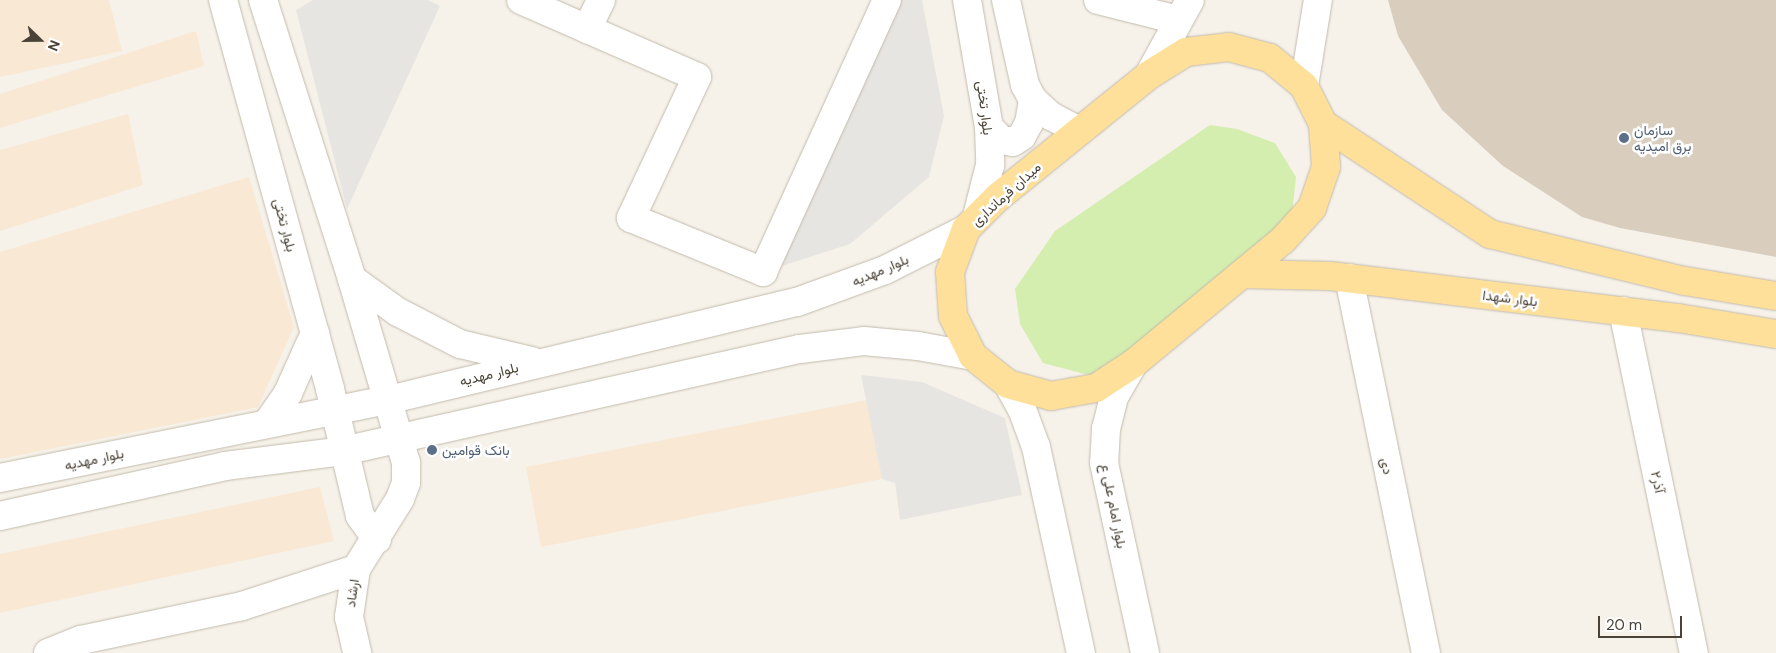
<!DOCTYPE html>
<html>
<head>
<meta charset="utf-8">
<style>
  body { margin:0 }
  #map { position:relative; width:1776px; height:653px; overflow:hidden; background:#f6f2ea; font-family:"DM Sans",Vazirmatn,sans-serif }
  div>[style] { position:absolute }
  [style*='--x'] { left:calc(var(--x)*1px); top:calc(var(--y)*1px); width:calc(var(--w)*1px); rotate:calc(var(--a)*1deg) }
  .commercial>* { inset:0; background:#f9e8d4 }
  .green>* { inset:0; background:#d3eeaf }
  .parking>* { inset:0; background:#e7e5e1 }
  .building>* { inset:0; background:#d9cebe }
  .roads { filter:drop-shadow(0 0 1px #c3baab) drop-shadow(0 0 1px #c3baab) }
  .minor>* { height:28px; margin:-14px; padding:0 14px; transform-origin:14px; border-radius:14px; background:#fff }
  .major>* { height:28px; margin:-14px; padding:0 14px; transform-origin:14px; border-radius:14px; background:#ffe09a }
  .dots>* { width:14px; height:14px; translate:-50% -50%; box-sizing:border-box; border:2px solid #fff; border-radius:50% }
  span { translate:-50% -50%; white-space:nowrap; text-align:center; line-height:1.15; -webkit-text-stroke:5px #fff; paint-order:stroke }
  .street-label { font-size:14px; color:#4b4337 }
  .service-label { font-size:14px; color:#4e5e75 }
  .left { translate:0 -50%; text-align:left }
  .north { position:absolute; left:15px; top:15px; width:50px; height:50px; -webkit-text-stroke:4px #fff; paint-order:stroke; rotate:112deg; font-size:14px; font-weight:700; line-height:20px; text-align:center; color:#4b4337 }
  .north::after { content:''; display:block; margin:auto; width:18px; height:22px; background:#4b4337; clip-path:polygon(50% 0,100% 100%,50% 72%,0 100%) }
  .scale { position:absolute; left:1598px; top:616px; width:84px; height:22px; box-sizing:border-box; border:2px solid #4b4337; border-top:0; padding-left:6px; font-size:15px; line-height:18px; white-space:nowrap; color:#4b4337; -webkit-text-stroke:4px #fff; paint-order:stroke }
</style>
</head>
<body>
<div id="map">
  <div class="commercial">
    <div style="clip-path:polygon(0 0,109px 0,122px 51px,0 77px)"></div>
    <div style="clip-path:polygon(196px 31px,204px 66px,0 128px,0 94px)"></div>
    <div style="clip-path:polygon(128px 114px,143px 185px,0 231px,0 150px)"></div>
    <div style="clip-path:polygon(249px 177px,294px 327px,258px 407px,0 459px,0 252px)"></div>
    <div style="clip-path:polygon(867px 400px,882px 479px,541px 547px,526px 467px)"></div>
    <div style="clip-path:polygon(320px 487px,334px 541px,0 613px,0 554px)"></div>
  </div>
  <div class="green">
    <div style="clip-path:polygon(1210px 125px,1237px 129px,1275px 143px,1296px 177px,1291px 223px,1100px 378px,1043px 363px,1020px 324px,1015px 289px,1055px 231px)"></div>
  </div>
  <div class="parking">
    <div style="clip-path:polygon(313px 0,428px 0,440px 6px,347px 209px,296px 10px)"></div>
    <div style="clip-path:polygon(887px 0,922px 0,944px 116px,929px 177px,850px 244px,763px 272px)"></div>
    <div style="clip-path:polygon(861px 375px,922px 382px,1005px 418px,1022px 495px,900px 520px,895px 483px,882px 479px)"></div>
  </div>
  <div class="building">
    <div style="clip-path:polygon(1388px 0,1776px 0,1776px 257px,1620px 228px,1582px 217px,1503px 166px,1442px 110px,1398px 36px)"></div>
  </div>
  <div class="roads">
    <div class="minor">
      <div style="--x:223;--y:0;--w:403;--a:74.6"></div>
      <div style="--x:330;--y:389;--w:130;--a:76.7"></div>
      <div style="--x:360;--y:516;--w:29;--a:54"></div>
      <div style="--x:263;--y:0;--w:293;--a:72.3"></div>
      <div style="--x:352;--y:279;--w:192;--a:73.6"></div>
      <div style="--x:406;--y:463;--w:20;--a:90"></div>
      <div style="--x:406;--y:483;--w:17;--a:111"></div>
      <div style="--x:400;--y:499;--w:83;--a:122.2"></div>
      <div style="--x:356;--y:569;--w:49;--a:98.3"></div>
      <div style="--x:349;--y:617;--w:37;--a:77"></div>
      <div style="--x:521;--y:0;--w:192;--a:23.6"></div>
      <div style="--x:697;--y:77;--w:156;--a:115.1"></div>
      <div style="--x:631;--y:218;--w:143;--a:22.2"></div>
      <div style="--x:763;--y:272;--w:299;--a:-65.5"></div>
      <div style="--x:967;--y:0;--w:129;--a:80.2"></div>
      <div style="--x:989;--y:127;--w:38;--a:88"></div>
      <div style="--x:990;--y:165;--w:53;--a:104.3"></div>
      <div style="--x:1006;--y:0;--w:87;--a:77.4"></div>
      <div style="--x:1025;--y:85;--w:17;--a:62"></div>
      <div style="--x:1033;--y:100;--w:24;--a:42"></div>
      <div style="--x:1051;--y:116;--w:32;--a:28"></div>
      <div style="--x:1098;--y:0;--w:82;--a:14"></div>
      <div style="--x:587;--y:29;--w:32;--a:-64"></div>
      <div style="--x:1149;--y:75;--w:85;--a:-61.3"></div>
      <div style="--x:1304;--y:86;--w:87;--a:-80.8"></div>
      <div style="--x:989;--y:127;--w:18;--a:47"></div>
      <div style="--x:1001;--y:140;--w:12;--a:9"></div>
      <div style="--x:1013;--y:142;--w:11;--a:-34"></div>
      <div style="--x:1022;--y:136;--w:15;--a:-62"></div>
      <div style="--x:1029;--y:123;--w:23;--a:-80"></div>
      <div style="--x:1349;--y:278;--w:383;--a:78.4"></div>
      <div style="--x:352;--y:279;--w:57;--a:35.7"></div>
      <div style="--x:398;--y:312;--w:70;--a:27.3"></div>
      <div style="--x:460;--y:344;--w:74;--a:13.3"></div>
      <div style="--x:1623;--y:311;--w:349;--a:78.3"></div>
      <div style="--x:1133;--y:364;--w:38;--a:120"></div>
      <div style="--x:1114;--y:397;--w:32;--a:104"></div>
      <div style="--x:1106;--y:428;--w:35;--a:93"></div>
      <div style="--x:1104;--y:463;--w:194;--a:77.8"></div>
      <div style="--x:1008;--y:384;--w:29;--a:61"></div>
      <div style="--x:1022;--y:409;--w:40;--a:69.8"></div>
      <div style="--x:1036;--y:447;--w:211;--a:77.7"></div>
      <div style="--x:268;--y:422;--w:35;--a:-55"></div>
      <div style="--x:288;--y:393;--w:66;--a:-65.8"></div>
      <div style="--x:0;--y:478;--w:396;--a:-11.4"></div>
      <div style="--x:388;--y:400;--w:421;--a:-13.5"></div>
      <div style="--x:797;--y:302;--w:94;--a:-20"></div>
      <div style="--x:885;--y:270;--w:91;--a:-26.8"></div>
      <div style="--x:0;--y:516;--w:230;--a:-12.5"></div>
      <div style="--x:225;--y:466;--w:119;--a:-7.2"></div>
      <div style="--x:343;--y:451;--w:468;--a:-12.6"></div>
      <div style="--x:800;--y:349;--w:64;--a:-7.1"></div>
      <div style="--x:864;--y:341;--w:54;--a:5.3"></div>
      <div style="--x:918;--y:346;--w:56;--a:10.3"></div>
      <div style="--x:48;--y:653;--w:35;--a:-22"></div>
      <div style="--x:81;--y:640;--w:165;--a:-11.9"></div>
      <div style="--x:242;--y:606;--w:120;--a:-18"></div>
    </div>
    <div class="major">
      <div style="--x:1229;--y:47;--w:42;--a:15"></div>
      <div style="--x:1270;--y:58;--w:44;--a:39.5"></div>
      <div style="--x:1304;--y:86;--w:42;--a:63.4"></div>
      <div style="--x:1323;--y:124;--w:43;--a:86"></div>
      <div style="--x:1326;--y:167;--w:43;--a:108.9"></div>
      <div style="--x:1312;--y:208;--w:43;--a:132.2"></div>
      <div style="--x:1283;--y:240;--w:195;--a:140.4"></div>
      <div style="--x:1133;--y:364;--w:44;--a:147"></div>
      <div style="--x:1096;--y:388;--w:46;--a:169.9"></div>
      <div style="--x:1051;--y:396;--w:45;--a:-164.4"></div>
      <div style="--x:1008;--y:384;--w:45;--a:-141.3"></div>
      <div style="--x:973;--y:356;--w:45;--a:-116.6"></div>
      <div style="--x:953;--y:316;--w:44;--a:-93.9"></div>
      <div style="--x:950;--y:272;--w:46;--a:-69.6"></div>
      <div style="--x:966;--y:229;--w:45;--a:-45"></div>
      <div style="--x:998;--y:197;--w:194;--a:-38.9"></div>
      <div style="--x:1149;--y:75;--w:44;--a:-31.9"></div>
      <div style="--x:1186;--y:52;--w:43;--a:-6.6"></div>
      <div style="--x:1323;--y:124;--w:200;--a:33.4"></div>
      <div style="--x:1490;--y:234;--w:201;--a:13.6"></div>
      <div style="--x:1685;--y:281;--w:92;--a:9.4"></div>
      <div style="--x:1242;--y:274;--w:88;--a:1.3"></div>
      <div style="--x:1330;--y:276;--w:351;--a:6.9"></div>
      <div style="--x:1678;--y:318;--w:99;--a:9.3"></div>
    </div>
  </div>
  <div class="dots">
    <div style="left:1624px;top:138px;background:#5c6f8a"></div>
    <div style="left:432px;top:450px;background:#5c6f8a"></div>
  </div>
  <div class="street-label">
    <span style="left:985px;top:108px;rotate:83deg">بلوار تختی</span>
    <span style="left:1006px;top:194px;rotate:-42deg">میدان فرمانداری</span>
    <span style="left:285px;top:225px;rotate:75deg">بلوار تختی</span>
    <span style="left:880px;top:270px;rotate:-23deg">بلوار مهدیه</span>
    <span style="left:1510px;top:298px;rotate:7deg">بلوار شهدا</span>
    <span style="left:489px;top:374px;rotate:-14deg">بلوار مهدیه</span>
    <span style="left:94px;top:459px;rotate:-12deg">بلوار مهدیه</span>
    <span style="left:1387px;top:466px;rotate:78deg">دی</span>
    <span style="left:1658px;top:482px;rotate:78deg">آذر۲</span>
    <span style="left:1114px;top:506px;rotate:79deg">بلوار امام علی ع</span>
    <span style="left:352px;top:593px;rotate:-82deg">ارشاد</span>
  </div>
  <div class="service-label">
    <span class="left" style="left:1634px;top:138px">سازمان<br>برق امیدیه</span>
    <span class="left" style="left:442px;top:450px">بانک قوامین</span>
  </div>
  <div class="north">N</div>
  <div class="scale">20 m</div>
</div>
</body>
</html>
